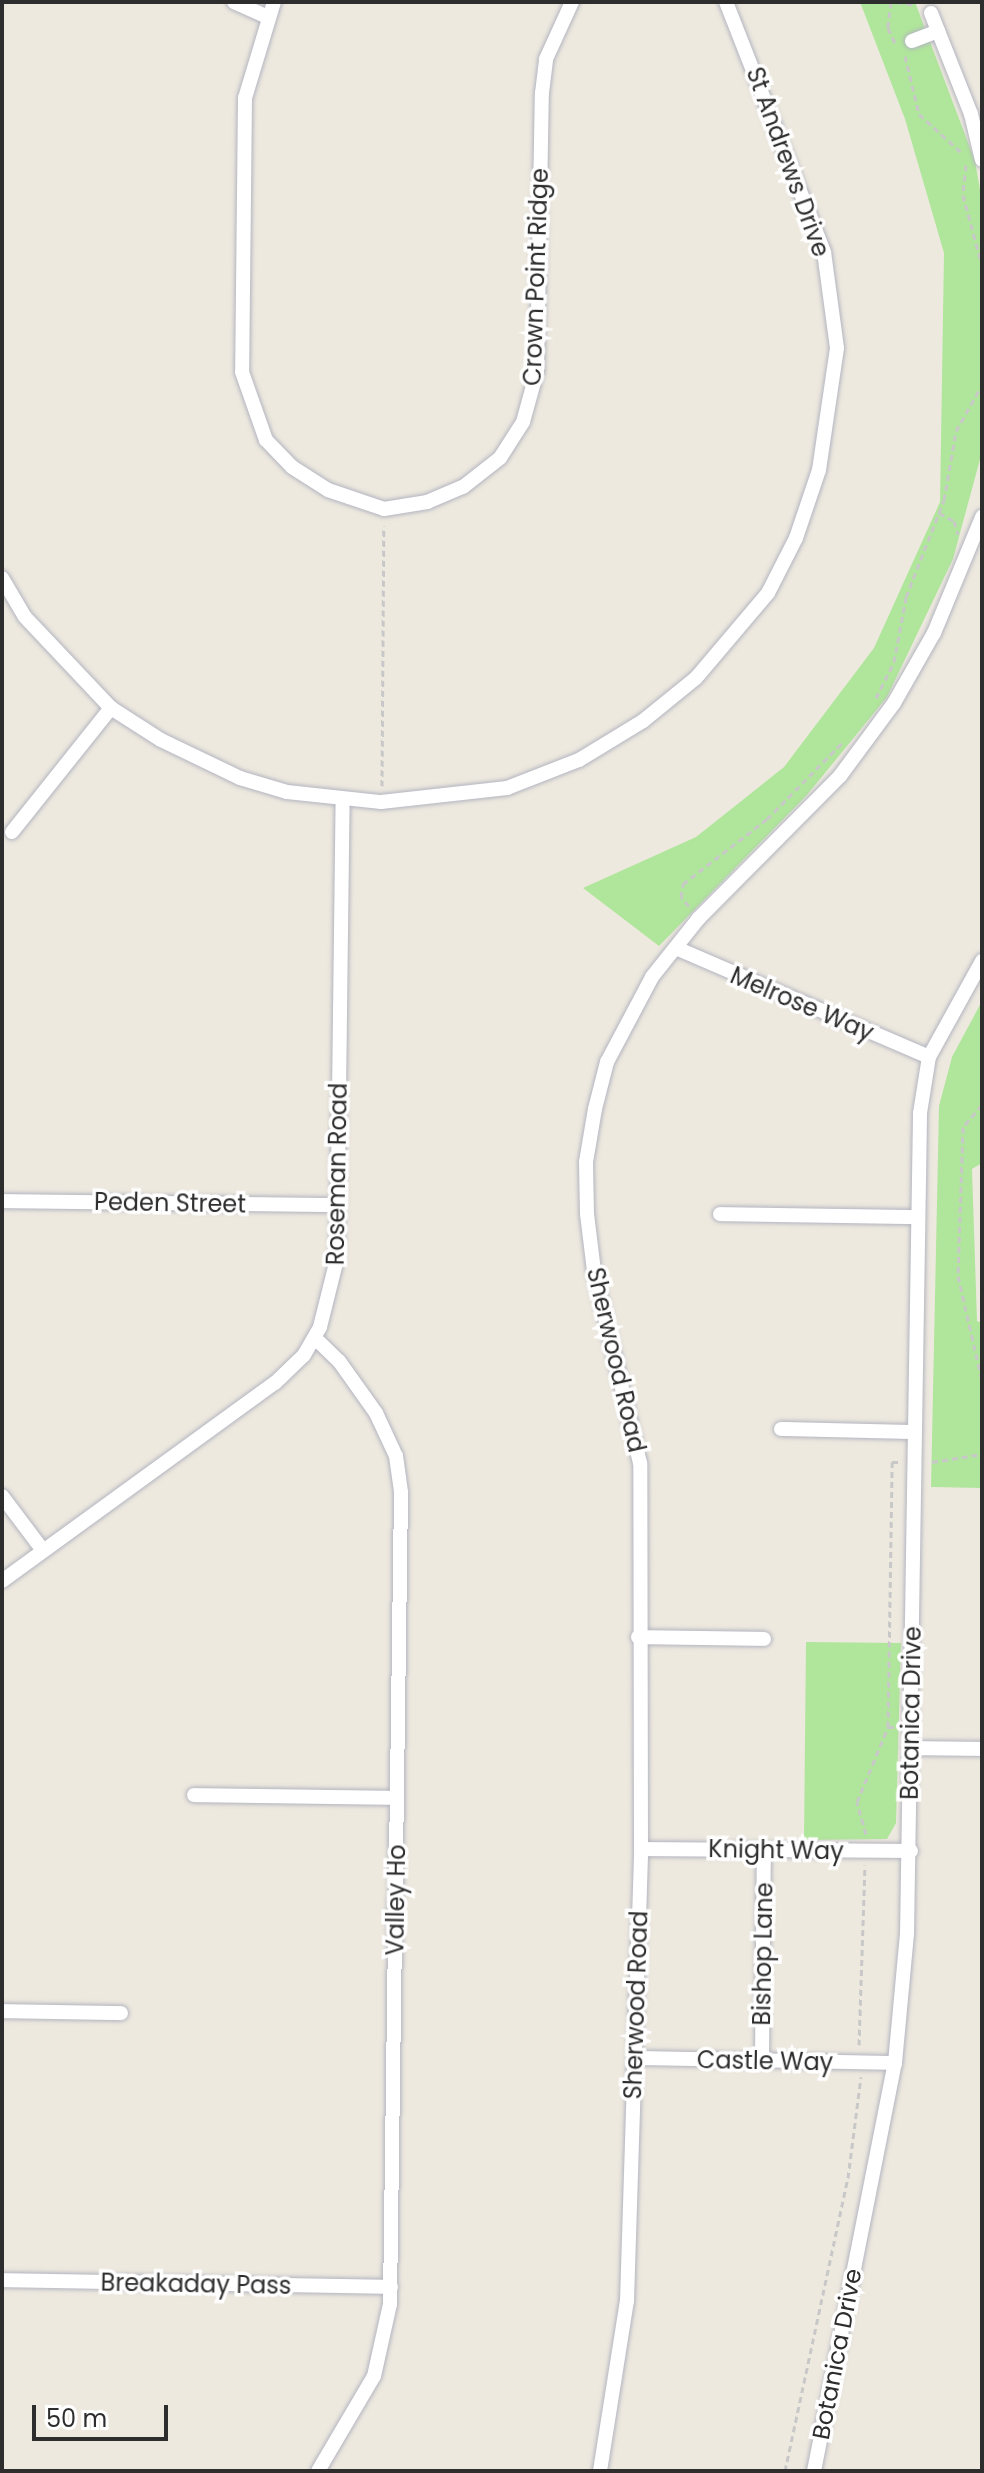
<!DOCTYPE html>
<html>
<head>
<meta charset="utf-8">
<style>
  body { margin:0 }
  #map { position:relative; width:984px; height:2473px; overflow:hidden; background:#eee9df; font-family:Poppins,sans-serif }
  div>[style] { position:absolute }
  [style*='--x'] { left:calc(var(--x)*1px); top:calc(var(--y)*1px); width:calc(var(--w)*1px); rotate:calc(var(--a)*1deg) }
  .green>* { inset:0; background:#b0e69b }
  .path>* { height:3px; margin-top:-1.5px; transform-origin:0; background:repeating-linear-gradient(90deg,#c8c8c8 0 6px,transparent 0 10px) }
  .roads { filter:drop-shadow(0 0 2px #b3b5c0) drop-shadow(0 0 2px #b3b5c0) }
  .street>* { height:14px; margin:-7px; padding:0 7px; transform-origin:7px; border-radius:7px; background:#fff }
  span { translate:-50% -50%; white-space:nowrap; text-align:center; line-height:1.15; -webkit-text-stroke:7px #fff; paint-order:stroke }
  .street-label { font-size:24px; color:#2d2d2d }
  .frame { position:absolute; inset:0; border:4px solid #2d2d2d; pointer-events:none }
  .scale { position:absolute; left:32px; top:2405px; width:136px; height:36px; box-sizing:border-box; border:4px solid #2d2d2d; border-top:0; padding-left:10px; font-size:24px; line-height:28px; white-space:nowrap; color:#2d2d2d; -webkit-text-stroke:6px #fff; paint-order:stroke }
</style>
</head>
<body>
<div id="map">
  <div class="green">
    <div style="clip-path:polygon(860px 2px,915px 2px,975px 161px,982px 201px,982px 452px,953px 559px,887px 697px,807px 795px,659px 946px,583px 888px,696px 837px,784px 767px,874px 648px,940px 502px,944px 253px,905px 119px)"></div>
    <div style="clip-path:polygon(982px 1001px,982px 1163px,972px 1169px,977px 1321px,982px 1323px,982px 1488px,931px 1487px,939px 1106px,952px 1057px)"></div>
    <div style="clip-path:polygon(806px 1642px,901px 1643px,896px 1823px,887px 1839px,804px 1840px)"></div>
  </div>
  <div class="path">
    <div style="--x:891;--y:2;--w:26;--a:97"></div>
    <div style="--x:888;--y:28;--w:17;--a:65"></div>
    <div style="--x:896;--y:2;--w:19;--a:9"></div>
    <div style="--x:905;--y:56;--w:60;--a:76.4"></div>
    <div style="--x:919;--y:114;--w:59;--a:42.3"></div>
    <div style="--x:966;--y:165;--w:30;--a:96"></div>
    <div style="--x:963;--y:195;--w:73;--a:75"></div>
    <div style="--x:939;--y:513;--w:17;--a:28"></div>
    <div style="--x:954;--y:521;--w:14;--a:73"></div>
    <div style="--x:876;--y:698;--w:40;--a:-63.4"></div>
    <div style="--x:894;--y:662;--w:66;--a:-79.5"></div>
    <div style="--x:906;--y:597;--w:104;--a:-68.6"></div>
    <div style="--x:944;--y:500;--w:70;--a:-80.1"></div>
    <div style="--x:956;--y:431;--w:53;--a:-60.5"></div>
    <div style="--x:382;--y:786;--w:260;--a:-89.6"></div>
    <div style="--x:689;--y:906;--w:12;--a:-132"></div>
    <div style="--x:681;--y:897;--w:13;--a:-81"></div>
    <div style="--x:683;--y:884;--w:106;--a:-37.7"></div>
    <div style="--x:767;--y:819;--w:108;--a:-45.4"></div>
    <div style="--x:982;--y:1105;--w:29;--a:131"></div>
    <div style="--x:963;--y:1127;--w:149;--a:91.9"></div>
    <div style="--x:958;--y:1276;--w:108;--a:77.1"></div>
    <div style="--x:932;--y:1462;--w:51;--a:-9.1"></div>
    <div style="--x:888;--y:1727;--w:265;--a:-89.1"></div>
    <div style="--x:892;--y:1462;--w:8;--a:0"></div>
    <div style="--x:866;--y:1834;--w:33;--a:-106"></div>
    <div style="--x:857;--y:1802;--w:81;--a:-67.5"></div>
    <div style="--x:888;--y:1727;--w:6;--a:0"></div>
    <div style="--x:859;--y:2045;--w:180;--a:-88.1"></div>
    <div style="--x:785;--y:2471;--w:300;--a:-77.9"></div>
    <div style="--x:848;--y:2178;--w:102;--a:-82.7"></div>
  </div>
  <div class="roads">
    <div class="street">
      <div style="--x:234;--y:2;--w:35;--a:24"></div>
      <div style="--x:274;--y:2;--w:100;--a:106.8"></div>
      <div style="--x:245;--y:98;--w:274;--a:90.6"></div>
      <div style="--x:242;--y:372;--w:72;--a:70.6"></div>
      <div style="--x:266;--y:440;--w:37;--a:46"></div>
      <div style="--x:292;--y:467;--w:43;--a:32.6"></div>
      <div style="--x:328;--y:490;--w:59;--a:18.7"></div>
      <div style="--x:384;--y:509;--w:44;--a:-9.2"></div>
      <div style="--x:427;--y:502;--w:39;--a:-23"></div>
      <div style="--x:463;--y:487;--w:47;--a:-38.1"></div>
      <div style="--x:500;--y:458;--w:43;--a:-57.4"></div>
      <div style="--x:523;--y:422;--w:53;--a:-74.6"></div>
      <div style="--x:537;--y:371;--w:278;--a:-89"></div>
      <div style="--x:542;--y:93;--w:34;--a:-83"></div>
      <div style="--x:546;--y:59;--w:63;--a:-65.5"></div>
      <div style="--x:931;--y:13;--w:109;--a:68.4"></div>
      <div style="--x:971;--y:114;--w:47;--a:76.6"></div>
      <div style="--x:912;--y:41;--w:28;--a:-21"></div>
      <div style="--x:2;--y:578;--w:45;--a:59.5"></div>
      <div style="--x:25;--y:617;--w:125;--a:46.6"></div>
      <div style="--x:111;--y:708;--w:59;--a:32.6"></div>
      <div style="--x:161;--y:740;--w:88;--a:25.7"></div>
      <div style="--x:240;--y:778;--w:49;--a:16.6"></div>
      <div style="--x:287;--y:792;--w:95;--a:6.1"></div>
      <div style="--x:381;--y:802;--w:127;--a:-6.3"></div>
      <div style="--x:507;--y:788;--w:77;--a:-21.3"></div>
      <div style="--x:579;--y:760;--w:75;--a:-31.4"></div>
      <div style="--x:643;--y:721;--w:68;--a:-39.1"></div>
      <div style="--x:696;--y:678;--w:111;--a:-49.7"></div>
      <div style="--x:768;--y:593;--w:62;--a:-63"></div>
      <div style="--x:796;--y:538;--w:72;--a:-71.3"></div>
      <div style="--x:819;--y:470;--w:123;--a:-81.6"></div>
      <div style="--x:837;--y:348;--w:97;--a:-97.7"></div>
      <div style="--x:824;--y:252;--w:269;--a:-111.4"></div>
      <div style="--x:12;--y:832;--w:159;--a:-51.4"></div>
      <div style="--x:676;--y:948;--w:275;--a:23.3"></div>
      <div style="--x:2;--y:1201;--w:336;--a:0.7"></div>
      <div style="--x:720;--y:1214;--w:196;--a:0.9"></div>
      <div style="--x:315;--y:1338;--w:33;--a:44"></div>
      <div style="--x:339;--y:1361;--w:64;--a:54.6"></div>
      <div style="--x:376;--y:1413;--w:47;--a:65.1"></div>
      <div style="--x:396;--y:1456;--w:37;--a:82"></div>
      <div style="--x:401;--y:1493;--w:811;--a:90.78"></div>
      <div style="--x:390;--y:2304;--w:74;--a:102.5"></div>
      <div style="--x:374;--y:2376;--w:110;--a:120.5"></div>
      <div style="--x:781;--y:1429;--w:134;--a:1.3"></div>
      <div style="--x:2;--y:1496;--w:66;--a:53"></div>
      <div style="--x:2;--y:1581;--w:337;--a:-36"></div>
      <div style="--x:275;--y:1383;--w:40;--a:-44"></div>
      <div style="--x:304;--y:1355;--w:32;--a:-60"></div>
      <div style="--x:320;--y:1327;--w:70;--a:-76"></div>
      <div style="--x:337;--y:1259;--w:459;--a:-89.3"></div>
      <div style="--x:638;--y:1637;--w:126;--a:0.9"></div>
      <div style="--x:909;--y:1748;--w:73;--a:0.8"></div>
      <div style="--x:194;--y:1795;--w:203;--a:0.8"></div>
      <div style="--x:641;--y:1849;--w:270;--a:0.4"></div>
      <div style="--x:2;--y:2011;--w:119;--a:1"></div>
      <div style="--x:635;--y:2058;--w:260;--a:1.1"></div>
      <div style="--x:762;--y:2060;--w:211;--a:-89.5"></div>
      <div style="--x:2;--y:2280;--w:389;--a:1"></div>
      <div style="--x:600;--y:2471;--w:172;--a:-81"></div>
      <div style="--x:627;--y:2301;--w:452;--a:-88.2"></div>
      <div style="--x:641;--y:1849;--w:386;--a:-90.1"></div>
      <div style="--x:640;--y:1463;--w:197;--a:-103.5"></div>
      <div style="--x:594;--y:1271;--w:57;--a:-97"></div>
      <div style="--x:587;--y:1214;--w:52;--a:-91.1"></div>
      <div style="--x:586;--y:1162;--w:54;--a:-80.4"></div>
      <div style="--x:595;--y:1109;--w:49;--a:-75.7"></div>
      <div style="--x:607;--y:1062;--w:96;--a:-62.1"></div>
      <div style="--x:652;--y:977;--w:75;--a:-51.5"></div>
      <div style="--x:699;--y:918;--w:200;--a:-45.2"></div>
      <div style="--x:840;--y:776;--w:91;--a:-53.5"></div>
      <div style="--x:894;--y:703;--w:81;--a:-60.3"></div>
      <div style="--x:934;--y:633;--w:126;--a:-67.5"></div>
      <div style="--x:814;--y:2471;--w:416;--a:-78.8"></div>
      <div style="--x:895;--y:2063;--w:130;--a:-84.7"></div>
      <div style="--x:907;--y:1934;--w:821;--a:-89.09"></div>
      <div style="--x:920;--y:1113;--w:57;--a:-80.9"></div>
      <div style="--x:929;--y:1057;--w:110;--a:-61.1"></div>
    </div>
  </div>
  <div class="street-label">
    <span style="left:788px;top:162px;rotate:70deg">St Andrews Drive</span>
    <span style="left:536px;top:277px;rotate:-88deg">Crown Point Ridge</span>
    <span style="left:802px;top:1004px;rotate:23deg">Melrose Way</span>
    <span style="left:337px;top:1174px;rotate:-89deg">Roseman Road</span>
    <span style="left:170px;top:1203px;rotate:1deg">Peden Street</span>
    <span style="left:616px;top:1360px;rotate:77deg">Sherwood Road</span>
    <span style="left:911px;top:1713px;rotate:-89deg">Botanica Drive</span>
    <span style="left:776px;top:1850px;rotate:1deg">Knight Way</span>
    <span style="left:396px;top:1900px;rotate:-89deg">Valley Ho</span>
    <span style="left:763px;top:1954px;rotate:-89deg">Bishop Lane</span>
    <span style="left:636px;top:2005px;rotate:-88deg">Sherwood Road</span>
    <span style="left:765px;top:2061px;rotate:1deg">Castle Way</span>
    <span style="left:196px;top:2284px;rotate:1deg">Breakaday Pass</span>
    <span style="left:837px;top:2354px;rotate:-79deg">Botanica Drive</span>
  </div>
  <div class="frame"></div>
  <div class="scale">50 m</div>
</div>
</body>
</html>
